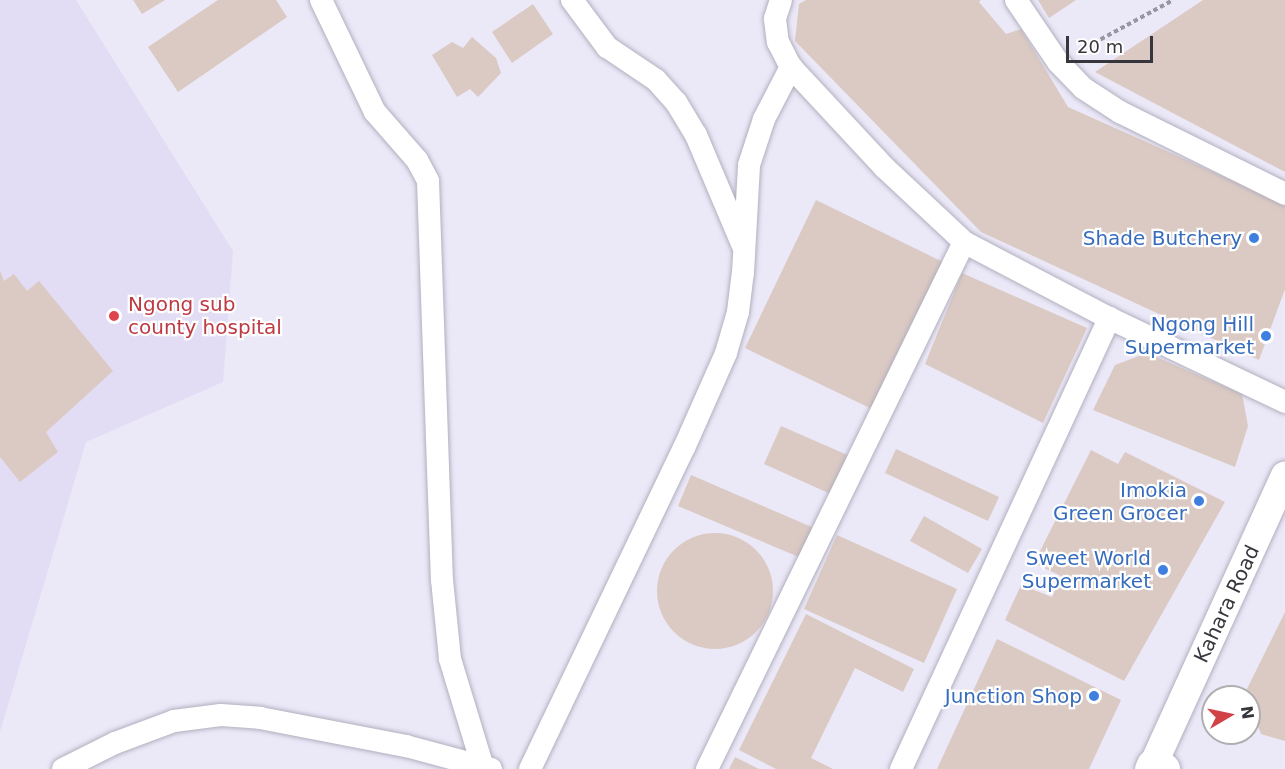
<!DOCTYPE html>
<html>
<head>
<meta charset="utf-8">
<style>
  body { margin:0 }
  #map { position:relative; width:1285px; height:769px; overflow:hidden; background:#ebe8f8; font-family:"DejaVu Sans",sans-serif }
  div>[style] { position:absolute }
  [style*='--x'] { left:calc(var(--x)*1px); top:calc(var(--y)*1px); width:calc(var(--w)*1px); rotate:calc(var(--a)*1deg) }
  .built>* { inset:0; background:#e2ddf4 }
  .building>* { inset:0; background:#dbcac3 }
  .round { border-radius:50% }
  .path>* { height:4px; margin-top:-2px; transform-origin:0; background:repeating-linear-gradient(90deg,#9996a2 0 4.5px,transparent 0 7.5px) }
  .roads { filter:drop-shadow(0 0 2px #b2afbe) drop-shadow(0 0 2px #b2afbe) }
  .minor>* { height:22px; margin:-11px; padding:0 11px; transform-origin:11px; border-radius:11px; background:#fff }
  .tertiary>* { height:28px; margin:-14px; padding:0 14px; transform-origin:14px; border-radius:14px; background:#fff }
  .secondary>* { height:33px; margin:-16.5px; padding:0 16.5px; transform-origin:16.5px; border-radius:16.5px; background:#fff }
  .dots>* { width:16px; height:16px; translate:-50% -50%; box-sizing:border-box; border:3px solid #fff; border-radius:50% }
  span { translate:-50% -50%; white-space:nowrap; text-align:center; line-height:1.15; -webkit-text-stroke:4.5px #fff; paint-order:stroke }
  .shop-label { font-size:20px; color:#366cbe }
  .right { translate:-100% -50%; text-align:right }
  .health-label { font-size:20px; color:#be3a42 }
  .left { translate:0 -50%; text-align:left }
  .street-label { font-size:20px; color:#37363c }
  .north { position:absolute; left:1201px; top:685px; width:60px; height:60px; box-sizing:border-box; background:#fff; border:2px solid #afafb1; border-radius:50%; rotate:81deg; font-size:16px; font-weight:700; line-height:24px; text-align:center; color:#37363c }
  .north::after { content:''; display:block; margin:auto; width:21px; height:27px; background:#d14247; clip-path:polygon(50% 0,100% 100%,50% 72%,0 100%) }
  .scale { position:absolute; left:1066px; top:36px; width:87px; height:27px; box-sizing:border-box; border:3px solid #37363c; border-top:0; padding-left:8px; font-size:18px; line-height:21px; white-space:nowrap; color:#37363c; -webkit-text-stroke:4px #fff; paint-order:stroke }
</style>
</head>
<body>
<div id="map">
  <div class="built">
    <div style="clip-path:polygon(0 0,76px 0,233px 251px,223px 382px,86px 442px,0 732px)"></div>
  </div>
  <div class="building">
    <div style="clip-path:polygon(133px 0,165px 0,142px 14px)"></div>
    <div style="clip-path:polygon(218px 0,276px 0,287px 17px,178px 92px,148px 47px)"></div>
    <div style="clip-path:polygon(806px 0,981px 0,979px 2px,1006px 34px,1021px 29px,1068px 107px,1285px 204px,1285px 289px,1259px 360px,981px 232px,795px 41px,799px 4px)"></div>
    <div style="clip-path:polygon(1038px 0,1076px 0,1049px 18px)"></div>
    <div style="clip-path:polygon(1203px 0,1285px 0,1285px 172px,1095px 72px)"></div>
    <div style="clip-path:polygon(533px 4px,553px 34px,512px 63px,492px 32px)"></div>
    <div style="clip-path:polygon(472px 37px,496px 58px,501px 73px,478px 97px,470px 89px,457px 97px,432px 55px,452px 42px,463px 48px)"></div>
    <div style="clip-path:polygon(816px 200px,945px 263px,874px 410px,745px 348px)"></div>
    <div style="clip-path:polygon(0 271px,4px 281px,14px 274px,27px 291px,39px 281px,113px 371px,46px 432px,58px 452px,20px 482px,0 457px)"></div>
    <div style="clip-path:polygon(962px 273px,1087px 328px,1043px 423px,925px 364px)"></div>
    <div style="clip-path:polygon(1147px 353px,1242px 394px,1248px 426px,1235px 467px,1093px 410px,1115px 365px)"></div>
    <div style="clip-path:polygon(781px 426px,852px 457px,835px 496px,764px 464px)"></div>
    <div style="clip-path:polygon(896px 449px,999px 497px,988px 521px,885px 473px)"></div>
    <div style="clip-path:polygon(1091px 450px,1118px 464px,1125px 452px,1225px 502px,1124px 681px,1005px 620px,1021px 585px,1052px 597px,1061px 576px,1034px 563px)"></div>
    <div style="clip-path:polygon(691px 475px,814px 528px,801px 558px,678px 506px)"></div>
    <div style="clip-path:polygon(924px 516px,982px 549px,968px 573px,910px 541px)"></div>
    <div class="round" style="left:657px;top:533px;width:116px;height:116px"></div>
    <div style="clip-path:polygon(837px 535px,957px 589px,924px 663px,804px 609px)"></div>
    <div style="clip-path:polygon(1285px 612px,1285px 741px,1261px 734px,1245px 693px)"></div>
    <div style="clip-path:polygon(806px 614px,914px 669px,903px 692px,855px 668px,811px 758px,833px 769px,776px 769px,739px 750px)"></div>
    <div style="clip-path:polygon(997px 639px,1121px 700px,1089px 769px,937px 769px)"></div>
    <div style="clip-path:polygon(735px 757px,759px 769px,729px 769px)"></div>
  </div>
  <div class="path">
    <div style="--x:1081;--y:50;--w:105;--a:-28.5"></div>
  </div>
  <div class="roads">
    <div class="minor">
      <div style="--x:321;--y:0;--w:124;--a:64.3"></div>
      <div style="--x:375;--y:112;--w:64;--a:48.8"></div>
      <div style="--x:417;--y:160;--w:24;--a:62"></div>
      <div style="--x:428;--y:181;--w:399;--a:88"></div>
      <div style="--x:442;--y:580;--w:79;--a:84.2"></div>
      <div style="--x:450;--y:659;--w:110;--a:73.1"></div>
      <div style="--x:572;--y:0;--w:59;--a:53.3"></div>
      <div style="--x:607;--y:47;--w:59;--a:34"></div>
      <div style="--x:656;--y:80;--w:30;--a:48"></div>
      <div style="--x:676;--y:102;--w:39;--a:59"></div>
      <div style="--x:696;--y:135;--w:118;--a:67.1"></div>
      <div style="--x:781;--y:0;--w:20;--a:108"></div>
      <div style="--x:775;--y:19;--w:23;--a:83"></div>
      <div style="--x:778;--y:42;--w:28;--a:63"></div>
      <div style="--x:791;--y:67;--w:138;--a:47.1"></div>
      <div style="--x:885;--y:168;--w:108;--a:43.1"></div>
      <div style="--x:964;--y:242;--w:164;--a:27.7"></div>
      <div style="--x:1109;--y:318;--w:195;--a:25.5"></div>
      <div style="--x:1016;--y:0;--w:75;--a:55.9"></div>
      <div style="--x:1058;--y:62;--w:36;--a:46"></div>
      <div style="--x:1083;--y:88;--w:44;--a:33"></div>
      <div style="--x:1120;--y:112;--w:184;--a:26.4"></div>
      <div style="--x:63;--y:769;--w:58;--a:-26.6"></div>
      <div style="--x:115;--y:743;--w:63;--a:-20.4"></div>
      <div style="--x:174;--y:721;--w:47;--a:-7.3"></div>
      <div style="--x:221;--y:715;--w:39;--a:4"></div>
      <div style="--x:260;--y:718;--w:149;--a:10.9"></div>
      <div style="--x:406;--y:746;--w:88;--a:15.1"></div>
      <div style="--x:530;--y:769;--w:356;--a:-64.4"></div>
      <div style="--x:684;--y:448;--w:104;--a:-66.1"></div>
      <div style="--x:726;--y:353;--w:43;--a:-73.7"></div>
      <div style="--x:738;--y:312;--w:39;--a:-83"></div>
      <div style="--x:743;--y:273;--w:108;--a:-86.8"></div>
      <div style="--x:749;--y:165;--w:48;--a:-71.9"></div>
      <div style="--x:764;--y:119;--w:59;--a:-62.6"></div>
      <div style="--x:707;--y:769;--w:586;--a:-64"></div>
      <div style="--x:901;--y:769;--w:497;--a:-65.2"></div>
    </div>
    <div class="tertiary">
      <div style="--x:1153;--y:765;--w:318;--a:-65.5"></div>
    </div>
    <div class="secondary">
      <div style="--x:1151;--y:769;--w:4;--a:-63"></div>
      <div style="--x:1153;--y:765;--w:11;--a:22"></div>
    </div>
  </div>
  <div class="dots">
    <div style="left:1254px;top:238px;background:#3f7fe0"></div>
    <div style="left:114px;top:316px;background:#e0444e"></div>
    <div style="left:1266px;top:336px;background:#3f7fe0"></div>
    <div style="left:1199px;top:501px;background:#3f7fe0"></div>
    <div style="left:1163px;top:570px;background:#3f7fe0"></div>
    <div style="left:1094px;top:696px;background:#3f7fe0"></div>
  </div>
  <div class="shop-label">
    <span class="right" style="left:1242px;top:238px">Shade Butchery</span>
    <span class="right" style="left:1254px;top:336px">Ngong Hill<br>Supermarket</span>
    <span class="right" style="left:1187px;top:502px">Imokia<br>Green Grocer</span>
    <span class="right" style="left:1151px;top:570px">Sweet World<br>Supermarket</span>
    <span class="right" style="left:1082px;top:696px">Junction Shop</span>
  </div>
  <div class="health-label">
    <span class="left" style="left:128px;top:316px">Ngong sub<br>county hospital</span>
  </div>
  <div class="street-label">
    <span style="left:1227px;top:604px;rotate:-65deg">Kahara Road</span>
  </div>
  <div class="north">N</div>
  <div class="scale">20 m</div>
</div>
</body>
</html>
